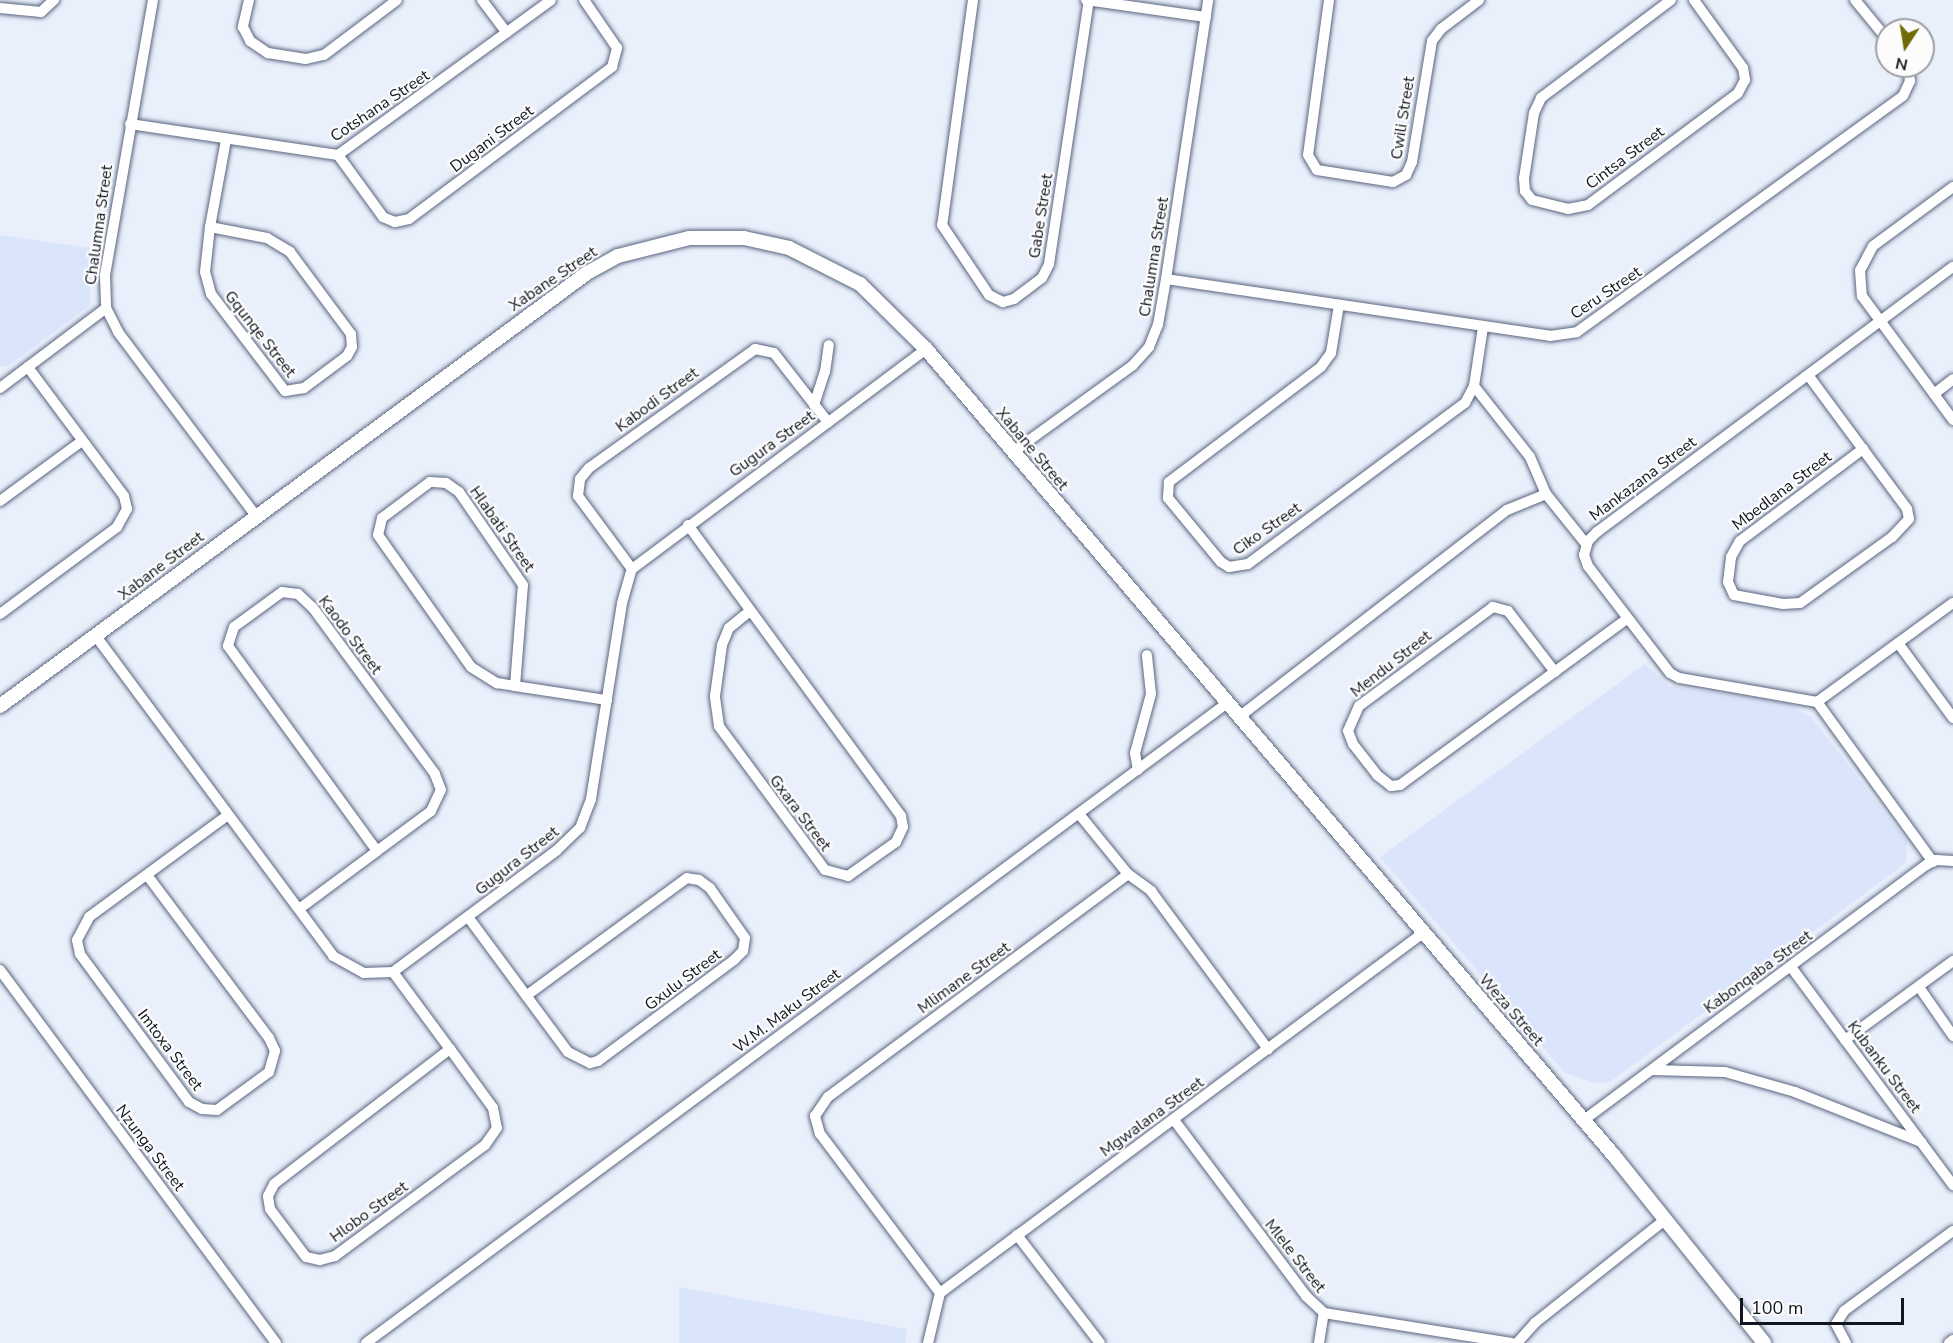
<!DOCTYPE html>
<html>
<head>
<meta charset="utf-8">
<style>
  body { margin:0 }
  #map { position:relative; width:1953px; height:1343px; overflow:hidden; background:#e9effb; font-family:"Nunito Sans",sans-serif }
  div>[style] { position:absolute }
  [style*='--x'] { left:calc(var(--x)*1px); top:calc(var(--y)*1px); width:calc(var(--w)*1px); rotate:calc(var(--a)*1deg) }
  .built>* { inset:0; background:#dae5fb }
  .roads { filter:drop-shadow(0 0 2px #59657f) drop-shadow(0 0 2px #59657f) }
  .street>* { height:10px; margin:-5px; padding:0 5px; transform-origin:5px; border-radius:5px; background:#fff }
  .secondary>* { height:14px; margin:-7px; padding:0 7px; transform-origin:7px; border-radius:7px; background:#fff }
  span { translate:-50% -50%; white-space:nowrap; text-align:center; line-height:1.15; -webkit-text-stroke:4.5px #fcfcfc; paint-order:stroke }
  .street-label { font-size:16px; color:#10151f }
  .north { position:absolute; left:1875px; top:18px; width:60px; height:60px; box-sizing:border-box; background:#fcfcfc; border:2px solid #9ea0a4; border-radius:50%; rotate:192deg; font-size:16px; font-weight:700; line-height:24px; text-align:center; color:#10151f }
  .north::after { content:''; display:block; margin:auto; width:21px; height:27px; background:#6f6b06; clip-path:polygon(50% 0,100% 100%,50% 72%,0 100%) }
  .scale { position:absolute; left:1740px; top:1298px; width:164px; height:27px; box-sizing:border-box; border:3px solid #10151f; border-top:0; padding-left:8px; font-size:18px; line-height:21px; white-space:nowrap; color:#10151f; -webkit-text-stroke:4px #fcfcfc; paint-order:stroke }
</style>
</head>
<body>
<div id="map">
  <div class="built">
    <div style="clip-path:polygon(0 235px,91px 248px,90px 305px,7px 367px,0 366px)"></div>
    <div style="clip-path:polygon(1645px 664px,1669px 686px,1788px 703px,1812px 718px,1907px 841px,1906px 863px,1610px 1082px,1596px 1083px,1565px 1073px,1380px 857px)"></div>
    <div style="clip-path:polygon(679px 1287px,907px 1329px,905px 1343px,679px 1343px)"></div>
  </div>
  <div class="roads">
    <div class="street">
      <div style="--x:153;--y:0;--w:280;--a:99.9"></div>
      <div style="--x:105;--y:276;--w:32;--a:88"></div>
      <div style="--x:106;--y:308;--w:27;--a:63"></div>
      <div style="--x:118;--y:332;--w:230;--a:53.1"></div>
      <div style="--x:249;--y:0;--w:28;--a:103"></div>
      <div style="--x:243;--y:27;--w:16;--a:63"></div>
      <div style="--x:250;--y:41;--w:22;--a:34"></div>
      <div style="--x:268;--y:53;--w:38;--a:9"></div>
      <div style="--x:306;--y:59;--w:18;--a:-13"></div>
      <div style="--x:324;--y:55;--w:91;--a:-37"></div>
      <div style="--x:482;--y:0;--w:41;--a:52.9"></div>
      <div style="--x:973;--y:0;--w:227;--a:97.8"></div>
      <div style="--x:942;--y:225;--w:84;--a:56.1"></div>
      <div style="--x:989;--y:295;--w:16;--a:27"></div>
      <div style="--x:1003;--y:302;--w:11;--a:-15"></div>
      <div style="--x:1014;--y:299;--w:35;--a:-37"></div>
      <div style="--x:1042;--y:278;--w:16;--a:-63"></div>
      <div style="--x:1049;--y:264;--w:267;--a:-81.4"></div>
      <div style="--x:1086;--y:0;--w:121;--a:8.1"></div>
      <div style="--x:1329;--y:0;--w:156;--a:97.7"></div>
      <div style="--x:1308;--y:155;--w:17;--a:59"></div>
      <div style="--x:1317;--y:170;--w:77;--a:9"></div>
      <div style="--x:1393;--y:182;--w:15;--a:-28"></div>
      <div style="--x:1406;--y:175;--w:14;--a:-65"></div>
      <div style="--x:1412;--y:162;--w:123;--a:-80.6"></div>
      <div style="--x:1432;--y:41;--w:15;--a:-53"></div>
      <div style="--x:1441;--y:29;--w:48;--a:-37.3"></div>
      <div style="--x:1671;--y:0;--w:163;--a:143"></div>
      <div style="--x:1541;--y:98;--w:17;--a:115"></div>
      <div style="--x:1534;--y:113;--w:66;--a:98.7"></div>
      <div style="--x:1524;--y:178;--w:13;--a:86"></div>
      <div style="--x:1525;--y:191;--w:11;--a:52"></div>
      <div style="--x:1532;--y:200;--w:37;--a:14"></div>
      <div style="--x:1568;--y:209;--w:20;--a:-11"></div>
      <div style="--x:1588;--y:205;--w:187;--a:-36.7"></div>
      <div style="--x:1738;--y:93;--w:15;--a:-62"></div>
      <div style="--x:1745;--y:80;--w:12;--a:-99"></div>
      <div style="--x:1743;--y:68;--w:84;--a:-125.8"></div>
      <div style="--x:1855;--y:0;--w:50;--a:50.6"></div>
      <div style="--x:0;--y:8;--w:41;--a:5.6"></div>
      <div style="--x:41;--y:12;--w:18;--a:-43"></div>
      <div style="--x:130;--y:124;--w:210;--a:8.5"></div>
      <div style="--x:338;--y:155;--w:263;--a:-36"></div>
      <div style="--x:338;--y:155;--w:77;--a:54"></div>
      <div style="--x:383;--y:217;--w:13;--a:23"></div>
      <div style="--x:395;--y:222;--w:14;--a:-12"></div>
      <div style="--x:409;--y:219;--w:254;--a:-36.8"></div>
      <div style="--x:612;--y:67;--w:20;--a:-75"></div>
      <div style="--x:617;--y:48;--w:58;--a:-124.5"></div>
      <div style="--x:1953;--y:187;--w:99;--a:143.6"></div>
      <div style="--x:1873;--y:246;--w:27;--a:118"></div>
      <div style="--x:1860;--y:270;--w:26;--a:86"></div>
      <div style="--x:1862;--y:296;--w:154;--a:53.7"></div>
      <div style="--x:210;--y:227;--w:58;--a:10.9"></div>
      <div style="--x:267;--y:238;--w:27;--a:31"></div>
      <div style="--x:290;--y:252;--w:102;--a:53.4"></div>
      <div style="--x:351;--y:334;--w:13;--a:86"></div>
      <div style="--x:352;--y:347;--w:10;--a:119"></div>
      <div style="--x:347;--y:356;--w:54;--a:143.3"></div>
      <div style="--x:304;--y:388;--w:19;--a:171"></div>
      <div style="--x:285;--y:391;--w:122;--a:-127.3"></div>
      <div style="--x:211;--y:294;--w:23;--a:-105"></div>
      <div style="--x:205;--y:272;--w:45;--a:-83.7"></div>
      <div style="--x:210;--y:227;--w:88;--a:-79.6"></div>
      <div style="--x:1166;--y:279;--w:388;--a:8.4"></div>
      <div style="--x:1550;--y:336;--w:27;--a:-8"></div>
      <div style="--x:1577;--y:332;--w:402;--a:-35.9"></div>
      <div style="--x:1903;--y:96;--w:17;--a:-65"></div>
      <div style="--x:1910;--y:81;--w:15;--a:-98"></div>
      <div style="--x:1339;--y:305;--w:49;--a:99.5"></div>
      <div style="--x:1331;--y:353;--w:17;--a:126"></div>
      <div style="--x:1321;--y:367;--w:191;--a:142.9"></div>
      <div style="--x:1169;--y:482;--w:16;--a:94"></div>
      <div style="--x:1168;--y:498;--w:83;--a:50.4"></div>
      <div style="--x:1221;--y:562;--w:9;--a:32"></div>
      <div style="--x:1229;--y:567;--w:19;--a:-9"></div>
      <div style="--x:1248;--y:564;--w:270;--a:-36.6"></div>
      <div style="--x:1465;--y:403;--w:19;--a:-62"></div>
      <div style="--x:1474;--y:386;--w:60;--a:-81.3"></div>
      <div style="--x:1808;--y:375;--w:167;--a:53.5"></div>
      <div style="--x:1907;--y:509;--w:10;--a:79"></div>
      <div style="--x:1909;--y:519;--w:25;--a:133"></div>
      <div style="--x:1892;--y:537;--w:113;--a:144.3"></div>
      <div style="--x:1800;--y:603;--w:17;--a:177"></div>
      <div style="--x:1783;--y:604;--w:50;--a:-169.6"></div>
      <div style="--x:1734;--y:595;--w:14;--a:-115"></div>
      <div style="--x:1728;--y:582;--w:25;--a:-83"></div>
      <div style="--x:1731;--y:557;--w:18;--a:-61"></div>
      <div style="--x:1740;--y:541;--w:154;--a:-36.8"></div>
      <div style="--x:1474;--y:386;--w:90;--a:51.7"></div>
      <div style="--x:1530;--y:457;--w:40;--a:66.6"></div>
      <div style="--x:1546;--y:494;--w:64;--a:51.3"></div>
      <div style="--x:0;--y:388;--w:133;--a:-37"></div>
      <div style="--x:1934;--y:394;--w:24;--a:-38"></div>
      <div style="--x:814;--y:405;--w:35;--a:-72"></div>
      <div style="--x:825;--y:372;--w:27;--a:-82"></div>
      <div style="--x:1013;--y:452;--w:148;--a:-35.9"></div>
      <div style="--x:1133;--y:365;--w:24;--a:-48"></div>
      <div style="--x:1149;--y:347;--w:24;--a:-68"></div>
      <div style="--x:1158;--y:325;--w:47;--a:-80.1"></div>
      <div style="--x:1166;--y:279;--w:282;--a:-81.4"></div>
      <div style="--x:0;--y:501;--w:102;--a:-36.2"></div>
      <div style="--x:688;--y:525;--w:361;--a:53.8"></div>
      <div style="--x:901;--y:816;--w:11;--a:80"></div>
      <div style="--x:903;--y:827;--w:17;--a:115"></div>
      <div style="--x:896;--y:842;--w:59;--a:144.7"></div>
      <div style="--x:848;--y:876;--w:24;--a:-165"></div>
      <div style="--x:825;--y:870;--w:179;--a:-126.4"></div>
      <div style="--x:719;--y:726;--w:30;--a:-98"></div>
      <div style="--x:715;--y:696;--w:51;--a:-82.2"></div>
      <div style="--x:722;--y:645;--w:18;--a:-68"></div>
      <div style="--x:729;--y:628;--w:27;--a:-39"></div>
      <div style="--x:632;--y:569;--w:91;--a:-126.5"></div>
      <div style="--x:578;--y:496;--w:17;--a:-83"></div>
      <div style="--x:580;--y:479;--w:14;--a:-51"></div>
      <div style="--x:589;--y:468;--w:204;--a:-35.6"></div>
      <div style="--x:755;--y:349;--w:19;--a:12"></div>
      <div style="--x:774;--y:353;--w:88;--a:52"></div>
      <div style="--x:0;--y:614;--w:146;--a:-36.6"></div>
      <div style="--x:117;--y:527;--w:21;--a:-61"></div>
      <div style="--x:127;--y:509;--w:13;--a:-103"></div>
      <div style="--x:124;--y:496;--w:161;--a:-126.7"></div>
      <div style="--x:95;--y:635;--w:400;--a:53.4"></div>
      <div style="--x:333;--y:956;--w:35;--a:29"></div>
      <div style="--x:364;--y:973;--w:29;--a:-2"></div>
      <div style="--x:393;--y:972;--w:204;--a:-36.6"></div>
      <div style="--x:557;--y:850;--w:32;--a:-44"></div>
      <div style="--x:580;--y:828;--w:31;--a:-69"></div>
      <div style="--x:591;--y:799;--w:198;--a:-81"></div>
      <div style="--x:622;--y:603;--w:35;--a:-74"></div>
      <div style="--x:632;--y:569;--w:367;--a:-36.8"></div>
      <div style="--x:1898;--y:643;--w:93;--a:53.7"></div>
      <div style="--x:1555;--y:672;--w:77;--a:-127.6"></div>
      <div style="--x:1508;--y:611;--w:16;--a:-165"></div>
      <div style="--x:1493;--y:607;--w:167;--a:143.5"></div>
      <div style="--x:1359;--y:706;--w:27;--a:114"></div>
      <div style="--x:1348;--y:731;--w:14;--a:69"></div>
      <div style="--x:1353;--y:744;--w:39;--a:52"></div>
      <div style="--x:1377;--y:775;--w:18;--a:38"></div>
      <div style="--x:1391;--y:786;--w:9;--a:-6"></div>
      <div style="--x:1400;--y:785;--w:281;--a:-36.2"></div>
      <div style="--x:515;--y:686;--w:101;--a:-85.5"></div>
      <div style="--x:523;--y:585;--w:113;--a:-124.5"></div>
      <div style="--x:459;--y:492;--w:16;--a:-145"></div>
      <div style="--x:446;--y:483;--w:16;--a:-176"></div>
      <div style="--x:430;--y:482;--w:60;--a:143.1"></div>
      <div style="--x:382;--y:518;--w:17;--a:103"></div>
      <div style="--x:378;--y:535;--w:161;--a:54.8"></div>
      <div style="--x:471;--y:667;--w:31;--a:32"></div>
      <div style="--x:497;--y:683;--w:18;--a:9"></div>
      <div style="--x:515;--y:686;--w:93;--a:8.7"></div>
      <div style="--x:1817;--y:702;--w:168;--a:-36.1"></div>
      <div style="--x:1239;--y:717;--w:339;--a:-37.7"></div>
      <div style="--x:1507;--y:510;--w:42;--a:-22.3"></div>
      <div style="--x:1138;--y:770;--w:17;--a:-100"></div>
      <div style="--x:1135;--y:753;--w:61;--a:-74.8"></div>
      <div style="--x:1151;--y:694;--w:39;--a:-96"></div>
      <div style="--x:1079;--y:814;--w:77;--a:50.8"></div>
      <div style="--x:1933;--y:862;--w:198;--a:-125.9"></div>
      <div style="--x:1817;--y:702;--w:140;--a:-170.1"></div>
      <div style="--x:1679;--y:678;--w:10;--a:-151"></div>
      <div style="--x:1670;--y:673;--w:135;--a:-127.5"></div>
      <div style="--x:1588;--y:566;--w:12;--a:-110"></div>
      <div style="--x:1584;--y:555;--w:15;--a:-74"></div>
      <div style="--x:1588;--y:541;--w:13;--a:-45"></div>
      <div style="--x:1597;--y:532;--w:444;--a:-36.7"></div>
      <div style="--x:147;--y:875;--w:204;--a:53.2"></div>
      <div style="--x:269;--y:1038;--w:14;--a:65"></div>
      <div style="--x:275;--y:1051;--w:22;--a:106"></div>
      <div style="--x:269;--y:1072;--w:64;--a:143.8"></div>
      <div style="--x:217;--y:1110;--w:15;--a:-176"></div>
      <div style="--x:202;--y:1109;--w:15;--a:-152"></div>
      <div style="--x:189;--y:1102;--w:184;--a:-126.4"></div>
      <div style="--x:80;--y:954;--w:14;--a:-102"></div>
      <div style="--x:77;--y:940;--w:26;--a:-62"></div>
      <div style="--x:89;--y:917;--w:172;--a:-36.3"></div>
      <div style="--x:299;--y:909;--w:97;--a:-36.6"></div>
      <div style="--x:377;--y:851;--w:67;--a:-36.5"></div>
      <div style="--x:431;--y:811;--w:23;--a:-65"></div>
      <div style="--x:441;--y:790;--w:17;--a:-111"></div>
      <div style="--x:435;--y:774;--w:206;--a:-126.3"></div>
      <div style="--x:313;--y:608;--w:21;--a:-137"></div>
      <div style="--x:298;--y:594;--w:16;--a:-173"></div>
      <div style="--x:282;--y:592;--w:59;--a:143.9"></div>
      <div style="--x:234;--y:627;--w:20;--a:108"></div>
      <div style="--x:228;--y:646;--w:253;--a:54"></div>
      <div style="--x:468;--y:917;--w:168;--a:53.5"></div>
      <div style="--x:568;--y:1052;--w:25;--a:27"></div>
      <div style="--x:590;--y:1063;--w:8;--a:-14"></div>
      <div style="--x:598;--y:1061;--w:169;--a:-36.6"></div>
      <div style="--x:734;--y:960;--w:13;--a:-45"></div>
      <div style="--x:743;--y:951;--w:13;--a:-81"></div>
      <div style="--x:745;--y:938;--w:61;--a:-125"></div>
      <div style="--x:710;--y:888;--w:14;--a:-144"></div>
      <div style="--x:699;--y:880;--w:12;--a:-171"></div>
      <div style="--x:687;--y:878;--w:198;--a:143.8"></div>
      <div style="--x:1791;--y:967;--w:272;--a:53.4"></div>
      <div style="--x:0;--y:970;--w:464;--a:53.5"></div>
      <div style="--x:393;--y:972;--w:96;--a:53.5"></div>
      <div style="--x:450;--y:1049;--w:73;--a:53.9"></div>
      <div style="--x:493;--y:1108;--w:20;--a:79"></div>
      <div style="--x:497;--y:1128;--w:21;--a:125"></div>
      <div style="--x:485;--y:1145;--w:187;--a:143.5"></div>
      <div style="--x:335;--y:1256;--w:16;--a:165"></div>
      <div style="--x:320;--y:1260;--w:14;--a:-168"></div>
      <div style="--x:306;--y:1257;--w:60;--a:-126.9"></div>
      <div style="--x:270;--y:1209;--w:13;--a:-99"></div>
      <div style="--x:268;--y:1196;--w:13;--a:-63"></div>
      <div style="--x:274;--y:1184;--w:222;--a:-37.5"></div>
      <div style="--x:1919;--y:987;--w:60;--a:55.2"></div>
      <div style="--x:1845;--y:1040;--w:134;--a:-36.2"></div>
      <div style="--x:1652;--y:1070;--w:73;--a:1.6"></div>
      <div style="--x:1725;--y:1072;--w:73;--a:15.9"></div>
      <div style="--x:1795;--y:1092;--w:136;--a:21.6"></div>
      <div style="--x:1174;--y:1120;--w:220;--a:53.1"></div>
      <div style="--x:1306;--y:1296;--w:25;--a:43"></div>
      <div style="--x:1324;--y:1313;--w:190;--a:9.1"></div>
      <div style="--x:1584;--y:1120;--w:427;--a:-36.7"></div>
      <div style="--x:1926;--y:865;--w:11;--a:-27"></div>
      <div style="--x:1936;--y:860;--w:17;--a:3"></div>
      <div style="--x:1017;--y:1235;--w:136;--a:52.5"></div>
      <div style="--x:940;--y:1293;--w:199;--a:-127"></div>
      <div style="--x:820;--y:1134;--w:19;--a:-106"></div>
      <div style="--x:815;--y:1116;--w:23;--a:-56"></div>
      <div style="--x:828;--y:1097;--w:374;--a:-36.6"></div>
      <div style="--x:1128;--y:874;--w:29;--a:36"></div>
      <div style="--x:1151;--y:891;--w:197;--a:53.5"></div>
      <div style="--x:366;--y:1343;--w:1073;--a:-36.62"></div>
      <div style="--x:928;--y:1343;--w:51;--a:-76.5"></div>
      <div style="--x:940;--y:1293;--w:602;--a:-36.7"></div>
      <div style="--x:1319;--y:1343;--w:30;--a:-81"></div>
      <div style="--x:1517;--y:1343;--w:28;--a:-48"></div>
      <div style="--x:1536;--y:1322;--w:166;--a:-38.4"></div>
      <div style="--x:1846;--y:1343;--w:21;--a:-118"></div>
      <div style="--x:1836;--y:1324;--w:15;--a:-58"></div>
      <div style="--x:1844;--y:1311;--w:135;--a:-36.3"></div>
      <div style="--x:1949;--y:1343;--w:5;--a:-37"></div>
    </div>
    <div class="secondary">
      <div style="--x:0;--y:706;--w:729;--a:-36.41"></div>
      <div style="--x:587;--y:273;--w:35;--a:-29"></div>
      <div style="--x:618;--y:256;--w:73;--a:-14.2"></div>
      <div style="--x:689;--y:238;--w:55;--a:0"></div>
      <div style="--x:744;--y:238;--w:46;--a:12.5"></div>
      <div style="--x:789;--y:248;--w:80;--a:26.9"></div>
      <div style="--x:860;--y:284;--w:93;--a:44.6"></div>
      <div style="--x:926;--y:349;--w:1063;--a:49.54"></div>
      <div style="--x:1616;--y:1158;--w:237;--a:51.3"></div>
    </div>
  </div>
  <div class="street-label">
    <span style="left:380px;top:106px;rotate:-34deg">Cotshana Street</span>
    <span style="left:1403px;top:118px;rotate:-81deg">Cwili Street</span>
    <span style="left:492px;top:139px;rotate:-37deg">Dugani Street</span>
    <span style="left:1625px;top:158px;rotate:-37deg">Cintsa Street</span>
    <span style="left:1041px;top:216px;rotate:-81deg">Gabe Street</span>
    <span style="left:99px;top:225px;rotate:-82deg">Chalumna Street</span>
    <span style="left:1154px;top:257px;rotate:-81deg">Chalumna Street</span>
    <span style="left:553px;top:279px;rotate:-34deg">Xabane Street</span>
    <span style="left:1606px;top:293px;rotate:-34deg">Ceru Street</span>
    <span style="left:260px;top:334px;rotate:52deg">Gqunqe Street</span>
    <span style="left:657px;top:400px;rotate:-36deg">Kabodi Street</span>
    <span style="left:772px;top:444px;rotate:-36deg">Gugura Street</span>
    <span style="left:1032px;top:449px;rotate:50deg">Xabane Street</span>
    <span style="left:1643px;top:479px;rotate:-37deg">Mankazana Street</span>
    <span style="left:1782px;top:491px;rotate:-37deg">Mbedlana Street</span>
    <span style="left:502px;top:529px;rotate:55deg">Hlabati Street</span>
    <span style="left:1267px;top:529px;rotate:-35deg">Ciko Street</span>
    <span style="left:161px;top:566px;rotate:-37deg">Xabane Street</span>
    <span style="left:350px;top:635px;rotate:53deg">Kaodo Street</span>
    <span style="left:1391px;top:664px;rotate:-38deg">Mendu Street</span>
    <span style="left:800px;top:813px;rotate:53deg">Gxara Street</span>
    <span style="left:517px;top:861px;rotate:-38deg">Gugura Street</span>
    <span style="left:1758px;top:972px;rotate:-36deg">Kabonqaba Street</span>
    <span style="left:964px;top:978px;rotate:-36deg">Mlimane Street</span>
    <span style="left:683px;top:980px;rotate:-37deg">Gxulu Street</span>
    <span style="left:1511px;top:1010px;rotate:49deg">Weza Street</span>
    <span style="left:787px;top:1011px;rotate:-37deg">W.M. Maku Street</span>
    <span style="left:170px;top:1050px;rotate:53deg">Imtoxa Street</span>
    <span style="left:1884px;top:1067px;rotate:53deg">Kubanku Street</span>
    <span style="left:1152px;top:1117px;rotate:-36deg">Mgwalana Street</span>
    <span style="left:150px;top:1148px;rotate:53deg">Nzunga Street</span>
    <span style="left:369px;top:1212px;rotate:-36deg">Hlobo Street</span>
    <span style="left:1295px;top:1256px;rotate:52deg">Mlele Street</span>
  </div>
  <div class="north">N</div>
  <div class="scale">100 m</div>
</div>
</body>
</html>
